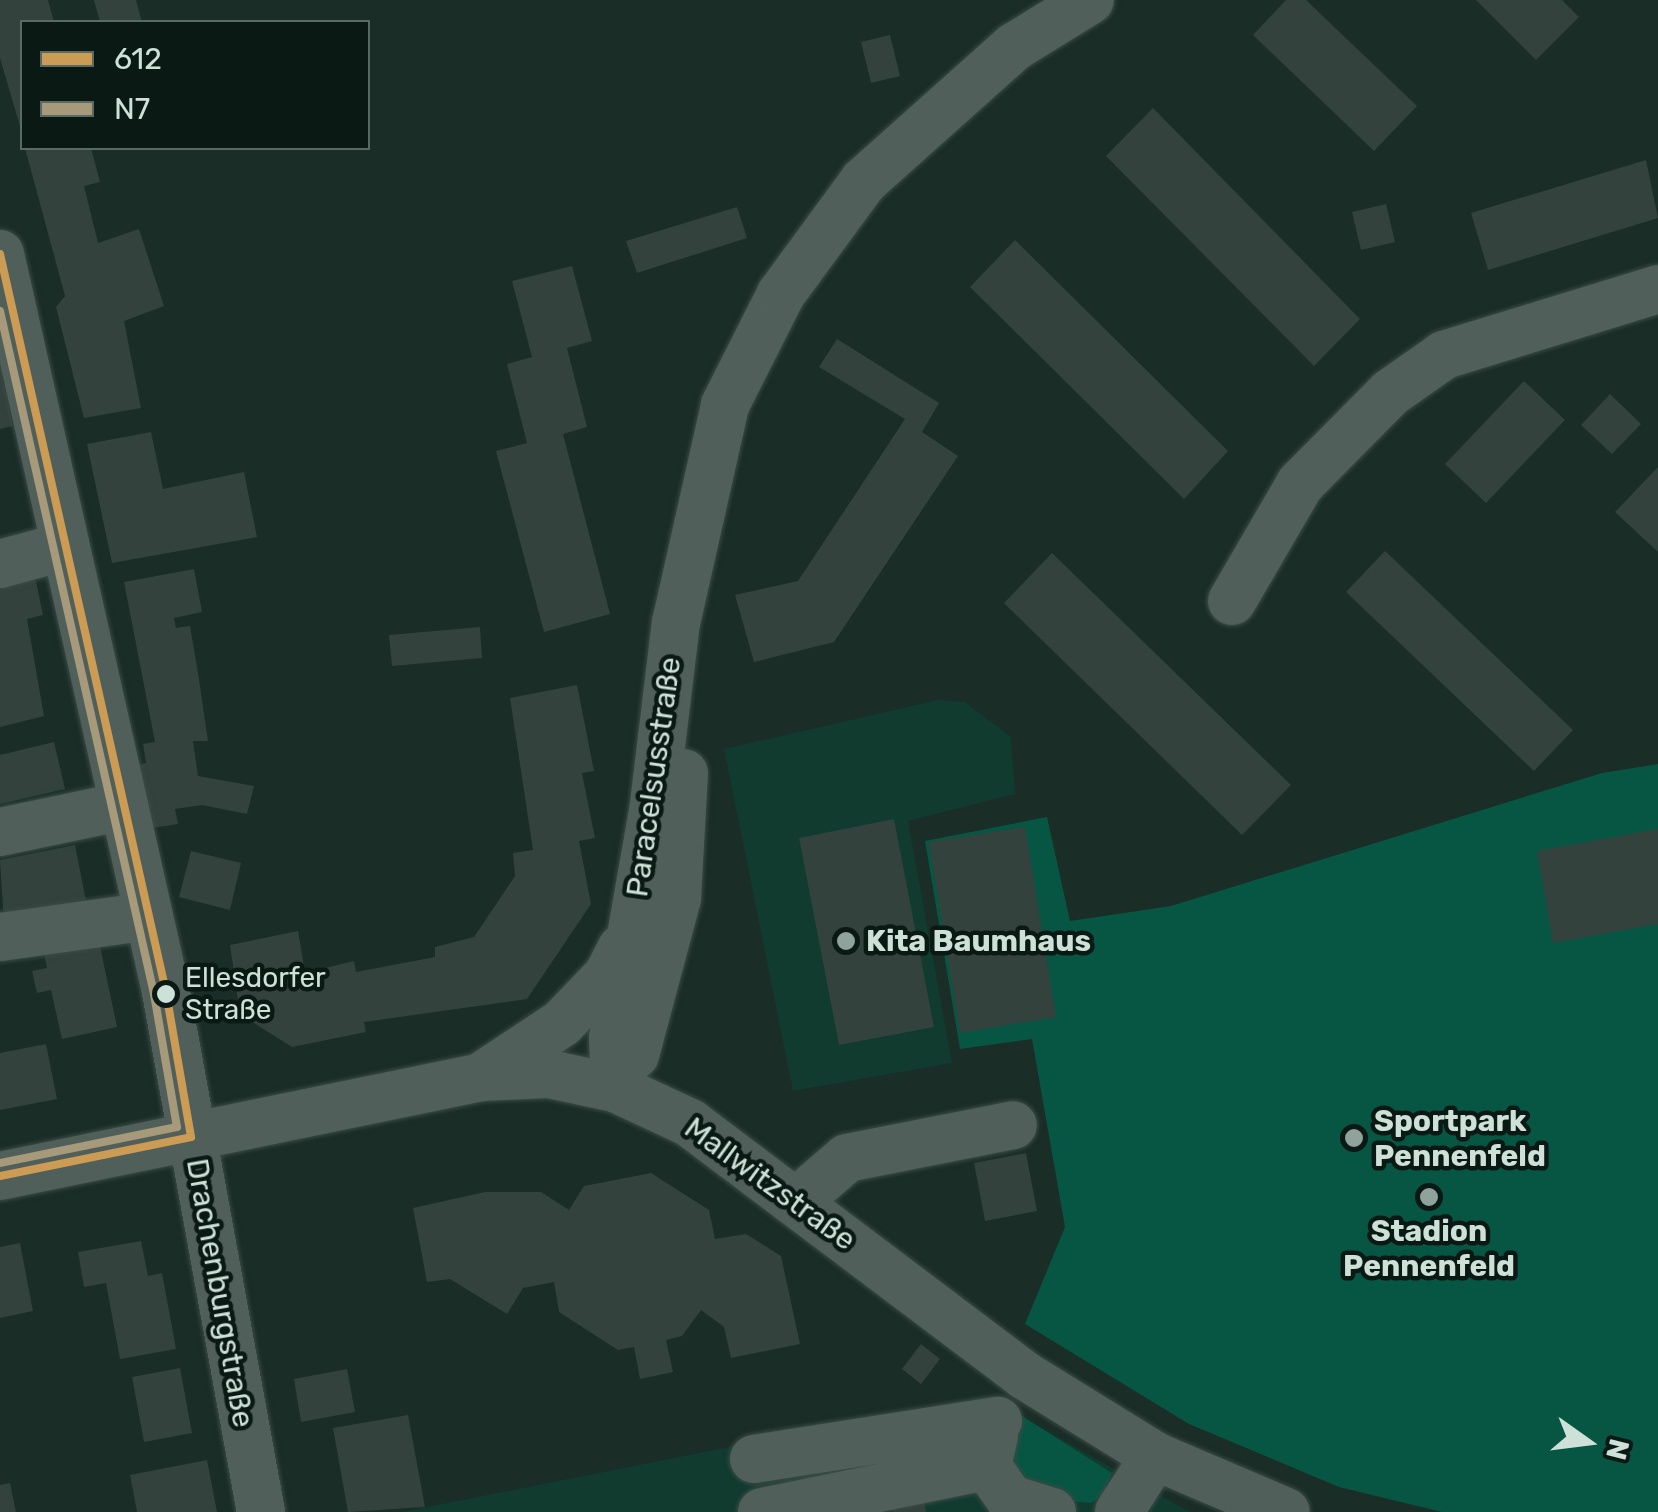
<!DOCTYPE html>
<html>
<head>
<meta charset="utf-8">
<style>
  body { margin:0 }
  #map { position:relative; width:1658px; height:1512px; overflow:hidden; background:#1a2d27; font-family:Rubik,sans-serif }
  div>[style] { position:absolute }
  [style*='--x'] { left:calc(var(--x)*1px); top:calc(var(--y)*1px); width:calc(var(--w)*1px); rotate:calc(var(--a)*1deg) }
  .built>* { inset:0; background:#103b2e }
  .green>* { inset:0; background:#075643 }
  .building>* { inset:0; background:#33423d }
  .roads { filter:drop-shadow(0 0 2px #3b4a44) drop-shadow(0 0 2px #3b4a44) }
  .minor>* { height:48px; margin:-24px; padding:0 24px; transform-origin:24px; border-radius:24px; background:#515f5a }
  .bus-1>* { height:8px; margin:-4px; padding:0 4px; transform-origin:4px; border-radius:4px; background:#cc9c54 }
  .bus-2>* { height:8px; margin:-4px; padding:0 4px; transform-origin:4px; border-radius:4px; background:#a69a7a }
  .dots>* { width:28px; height:28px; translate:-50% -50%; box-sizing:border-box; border:5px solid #0b1914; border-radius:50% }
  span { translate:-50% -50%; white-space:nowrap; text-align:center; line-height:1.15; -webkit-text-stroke:9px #0b1914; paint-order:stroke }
  .bus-label { font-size:28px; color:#cee1d9 }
  .left { translate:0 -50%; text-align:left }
  .street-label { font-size:30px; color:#cee1d9 }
  .poi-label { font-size:30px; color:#cee1d9; font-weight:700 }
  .legend { position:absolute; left:20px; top:20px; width:350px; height:130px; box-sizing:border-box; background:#0b1914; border:2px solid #596963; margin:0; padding:12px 18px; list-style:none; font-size:30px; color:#cee1d9 }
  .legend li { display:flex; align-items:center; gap:20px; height:50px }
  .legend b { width:50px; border:2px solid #596963 }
  .north { position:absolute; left:1538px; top:1392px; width:100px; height:100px; -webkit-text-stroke:8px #0b1914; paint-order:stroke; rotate:104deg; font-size:28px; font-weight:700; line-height:40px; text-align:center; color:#cee1d9 }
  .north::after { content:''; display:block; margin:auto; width:35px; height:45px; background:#cee1d9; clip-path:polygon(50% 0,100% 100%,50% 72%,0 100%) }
</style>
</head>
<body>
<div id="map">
  <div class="built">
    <div style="clip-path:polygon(938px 700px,965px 702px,1011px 737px,1015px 794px,908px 821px,952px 1063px,793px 1091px,724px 749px)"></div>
    <div style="clip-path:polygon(985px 1396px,1190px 1512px,402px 1512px)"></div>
  </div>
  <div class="green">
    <div style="clip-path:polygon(1658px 764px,1658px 1512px,1442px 1512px,1339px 1487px,1189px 1424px,1025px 1324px,1065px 1227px,1032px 1039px,960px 1049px,925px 841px,1047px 817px,1070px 921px,1171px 906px,1602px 773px)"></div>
    <div style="clip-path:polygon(1019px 1414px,1112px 1473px,1103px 1495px,1091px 1503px,1057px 1500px,1014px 1471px,1007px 1450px)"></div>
  </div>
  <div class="building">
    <div style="clip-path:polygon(0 0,48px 0,54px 22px,22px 22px,22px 133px,0 58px)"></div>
    <div style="clip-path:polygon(94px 0,136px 0,142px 22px,100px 22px)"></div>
    <div style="clip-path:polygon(1286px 0,1306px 0,1417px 106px,1374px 151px,1253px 35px)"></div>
    <div style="clip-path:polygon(1476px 0,1562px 0,1579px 17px,1536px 60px)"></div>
    <div style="clip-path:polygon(890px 35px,900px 76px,871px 83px,861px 42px)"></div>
    <div style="clip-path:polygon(1153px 108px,1360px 319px,1314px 366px,1106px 156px)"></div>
    <div style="clip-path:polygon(25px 148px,91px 148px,100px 182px,84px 186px,98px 243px,139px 229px,164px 306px,124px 321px,141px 408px,84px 418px,56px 307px,65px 296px)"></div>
    <div style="clip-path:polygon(1646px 160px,1658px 218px,1488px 270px,1471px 213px)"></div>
    <div style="clip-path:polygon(1386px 204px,1395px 242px,1361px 250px,1352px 212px)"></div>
    <div style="clip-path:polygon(737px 207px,747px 238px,637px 273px,626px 241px)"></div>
    <div style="clip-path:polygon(1015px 240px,1228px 451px,1184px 499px,970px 287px)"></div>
    <div style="clip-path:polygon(572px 266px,592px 341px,567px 348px,587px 427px,563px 434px,610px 614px,544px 632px,496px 451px,527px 443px,507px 364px,532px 357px,512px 281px)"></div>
    <div style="clip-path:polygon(837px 339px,939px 403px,922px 432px,958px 456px,834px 642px,754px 662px,735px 595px,798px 581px,905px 419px,819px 367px)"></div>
    <div style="clip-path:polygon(0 365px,13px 426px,0 429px)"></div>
    <div style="clip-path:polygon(1524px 381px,1565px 420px,1486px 503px,1445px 464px)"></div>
    <div style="clip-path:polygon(1610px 394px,1641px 424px,1612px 454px,1581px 425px)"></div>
    <div style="clip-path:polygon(151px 432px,163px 489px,244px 472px,257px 537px,112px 563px,87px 444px)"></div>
    <div style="clip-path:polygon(1658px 467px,1658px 552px,1615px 512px)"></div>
    <div style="clip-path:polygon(1385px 551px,1573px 730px,1534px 771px,1346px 592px)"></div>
    <div style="clip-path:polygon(1052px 553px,1291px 785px,1242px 835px,1004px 603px)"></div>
    <div style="clip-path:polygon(194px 569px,202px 612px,174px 618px,176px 628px,190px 626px,198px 673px,208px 741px,193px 741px,198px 776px,254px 786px,247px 814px,202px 805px,175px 809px,178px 824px,152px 828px,139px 765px,146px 763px,143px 744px,155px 742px,124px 582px)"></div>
    <div style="clip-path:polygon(35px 577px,43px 615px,27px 619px,44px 716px,0 727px,0 585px)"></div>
    <div style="clip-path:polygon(480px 627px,482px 658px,392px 666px,389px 635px)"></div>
    <div style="clip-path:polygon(577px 685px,594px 771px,582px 773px,595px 838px,579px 841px,591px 904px,527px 999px,364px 1022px,366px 1032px,292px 1047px,240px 1014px,230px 945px,298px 931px,305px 973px,354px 961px,356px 972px,435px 957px,435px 947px,474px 937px,515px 876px,513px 853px,533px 850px,510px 698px)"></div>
    <div style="clip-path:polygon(54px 742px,65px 789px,0 804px,0 755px)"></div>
    <div style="clip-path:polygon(894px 819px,934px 1027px,839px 1045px,799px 838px)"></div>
    <div style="clip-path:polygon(1025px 827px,1056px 1017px,960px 1033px,929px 842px)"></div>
    <div style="clip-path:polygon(1658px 829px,1658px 924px,1553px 943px,1537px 851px)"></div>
    <div style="clip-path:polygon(75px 845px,87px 906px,4px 923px,0 860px)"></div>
    <div style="clip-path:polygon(191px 851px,241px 863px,230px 910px,179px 897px)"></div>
    <div style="clip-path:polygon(97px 932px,117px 1027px,62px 1039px,51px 990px,37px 993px,32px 971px,47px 968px,42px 944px)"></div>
    <div style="clip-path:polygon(46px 1044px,57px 1099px,0 1110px,0 1053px)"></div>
    <div style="clip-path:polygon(1026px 1153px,1037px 1211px,985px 1221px,974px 1163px)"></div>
    <div style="clip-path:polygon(651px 1173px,709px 1210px,715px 1239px,746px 1234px,781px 1256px,800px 1344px,731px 1358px,724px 1327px,701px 1310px,682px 1336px,666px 1340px,673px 1372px,640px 1379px,634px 1347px,618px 1350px,559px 1312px,554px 1282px,523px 1288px,507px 1314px,450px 1279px,427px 1282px,413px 1208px,485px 1192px,541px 1192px,569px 1210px,584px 1186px)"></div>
    <div style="clip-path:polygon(141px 1241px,148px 1276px,162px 1273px,176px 1349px,120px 1359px,106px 1283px,84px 1287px,78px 1252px)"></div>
    <div style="clip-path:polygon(20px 1243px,33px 1311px,0 1318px,0 1247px)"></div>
    <div style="clip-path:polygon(921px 1344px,940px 1359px,921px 1384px,902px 1369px)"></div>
    <div style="clip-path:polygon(180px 1368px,192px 1433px,144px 1442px,132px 1377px)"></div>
    <div style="clip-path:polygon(347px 1369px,355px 1412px,301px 1422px,294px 1379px)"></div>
    <div style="clip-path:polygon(408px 1415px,425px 1507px,348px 1512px,333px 1428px)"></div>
    <div style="clip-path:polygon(207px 1460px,217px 1512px,137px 1512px,130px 1475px)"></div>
    <div style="clip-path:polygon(10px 1483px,16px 1512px,0 1512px,0 1485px)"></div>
    <div style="clip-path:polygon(924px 1500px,926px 1512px,893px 1512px,892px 1507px)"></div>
  </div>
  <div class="roads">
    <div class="minor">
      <div style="--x:0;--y:254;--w:756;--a:77.32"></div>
      <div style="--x:166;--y:992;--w:529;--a:79.65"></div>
      <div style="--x:0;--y:564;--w:68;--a:-15.3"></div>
      <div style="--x:1232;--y:601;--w:135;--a:-59.8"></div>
      <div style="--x:1300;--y:484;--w:128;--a:-45.3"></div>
      <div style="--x:1390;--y:393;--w:66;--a:-35.1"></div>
      <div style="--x:1444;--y:355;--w:224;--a:-17.1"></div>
      <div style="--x:0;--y:832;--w:127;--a:-11.8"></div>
      <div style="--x:0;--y:937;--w:150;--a:-8"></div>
      <div style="--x:635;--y:1055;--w:163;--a:-75"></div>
      <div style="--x:677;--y:898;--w:125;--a:-86.8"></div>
      <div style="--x:482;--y:1076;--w:96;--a:-33.5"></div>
      <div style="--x:562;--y:1023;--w:66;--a:-46.2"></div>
      <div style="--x:608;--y:975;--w:30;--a:-63"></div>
      <div style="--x:615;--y:1088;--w:50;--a:-92.3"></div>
      <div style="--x:613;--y:1038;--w:230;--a:-80"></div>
      <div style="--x:653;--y:812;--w:190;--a:-83.1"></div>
      <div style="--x:676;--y:623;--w:223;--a:-77.3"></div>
      <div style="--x:725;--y:405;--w:124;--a:-63.2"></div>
      <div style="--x:781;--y:294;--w:140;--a:-53.7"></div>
      <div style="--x:864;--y:181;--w:201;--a:-41.8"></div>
      <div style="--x:1014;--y:47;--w:89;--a:-31.7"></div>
      <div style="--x:0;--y:1176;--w:491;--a:-11.6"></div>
      <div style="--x:481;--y:1077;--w:68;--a:-2.5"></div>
      <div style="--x:549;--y:1074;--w:67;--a:12"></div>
      <div style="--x:615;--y:1088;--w:83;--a:25"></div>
      <div style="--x:690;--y:1123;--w:418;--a:37"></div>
      <div style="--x:1024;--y:1375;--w:154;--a:31.7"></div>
      <div style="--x:1155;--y:1456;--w:142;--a:23.1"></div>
      <div style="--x:796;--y:1202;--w:67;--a:-40.8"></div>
      <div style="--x:847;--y:1158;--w:169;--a:-11.2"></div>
      <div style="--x:994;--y:1436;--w:31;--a:103"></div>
      <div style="--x:987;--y:1466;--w:40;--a:55.1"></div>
      <div style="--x:1010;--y:1499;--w:44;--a:17.2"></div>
      <div style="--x:754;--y:1459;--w:247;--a:-8.9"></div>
      <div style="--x:762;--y:1512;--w:230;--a:-11.6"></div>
      <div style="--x:1119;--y:1512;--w:67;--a:-57.3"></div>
    </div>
  </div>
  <div class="bus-1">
    <div style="--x:0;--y:254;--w:756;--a:77.32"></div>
    <div style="--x:166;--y:992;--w:147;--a:80.2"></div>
    <div style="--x:0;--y:1176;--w:195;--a:-11.5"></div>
  </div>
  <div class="bus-2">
    <div style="--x:0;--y:311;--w:700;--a:77.29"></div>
    <div style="--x:154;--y:994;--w:135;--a:80.2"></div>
    <div style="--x:177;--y:1127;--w:181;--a:168.5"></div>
  </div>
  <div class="dots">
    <div style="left:846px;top:941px;background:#8fa29b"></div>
    <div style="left:166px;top:994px;background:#cee1d9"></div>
    <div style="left:1354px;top:1138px;background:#8fa29b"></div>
    <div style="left:1429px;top:1197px;background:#8fa29b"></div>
  </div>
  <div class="bus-label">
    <span class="left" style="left:185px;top:994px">Ellesdorfer<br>Straße</span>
  </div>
  <div class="street-label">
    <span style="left:654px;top:777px;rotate:-82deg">Paracelsusstraße</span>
    <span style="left:770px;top:1184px;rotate:36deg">Mallwitzstraße</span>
    <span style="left:220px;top:1293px;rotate:80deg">Drachenburgstraße</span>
  </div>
  <div class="poi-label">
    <span class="left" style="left:866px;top:941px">Kita Baumhaus</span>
    <span class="left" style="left:1374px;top:1138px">Sportpark<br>Pennenfeld</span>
    <span style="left:1429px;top:1248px">Stadion<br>Pennenfeld</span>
  </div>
  <ul class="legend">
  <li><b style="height:12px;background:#cc9c54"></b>612</li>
  <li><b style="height:12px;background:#a69a7a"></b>N7</li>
  </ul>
  <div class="north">N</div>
</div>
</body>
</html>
